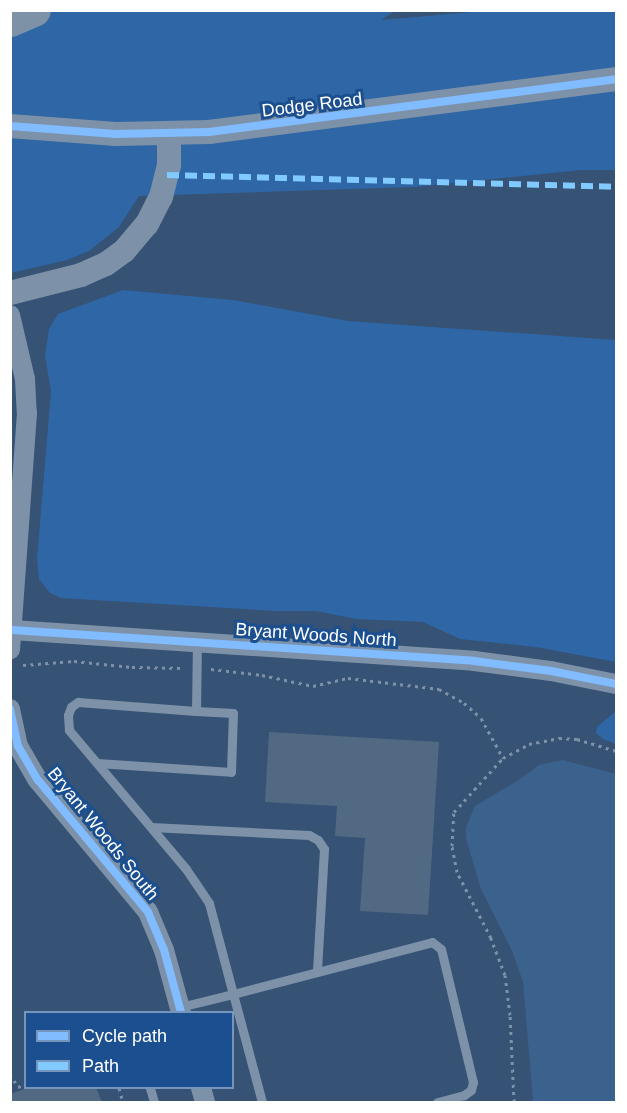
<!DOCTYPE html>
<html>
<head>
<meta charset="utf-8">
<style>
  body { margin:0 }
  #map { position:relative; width:627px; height:1113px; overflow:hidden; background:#365274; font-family:Arial,sans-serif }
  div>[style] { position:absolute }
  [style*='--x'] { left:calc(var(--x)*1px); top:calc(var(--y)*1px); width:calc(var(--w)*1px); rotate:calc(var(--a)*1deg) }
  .green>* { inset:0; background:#2f66a5 }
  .water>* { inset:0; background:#3b618d }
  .building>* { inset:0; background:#526984 }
  .path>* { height:3px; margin-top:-1.5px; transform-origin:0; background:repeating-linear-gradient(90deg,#7d92a8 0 3px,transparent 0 7.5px) }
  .service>* { height:9px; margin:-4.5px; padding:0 4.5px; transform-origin:4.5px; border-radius:4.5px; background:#7d92a8 }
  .minor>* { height:20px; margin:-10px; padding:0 10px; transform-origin:10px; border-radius:10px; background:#7d92a8 }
  .tertiary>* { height:24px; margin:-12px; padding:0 12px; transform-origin:12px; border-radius:12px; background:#7d92a8 }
  .motorway>* { height:33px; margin:-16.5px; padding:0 16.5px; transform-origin:16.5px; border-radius:16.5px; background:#7e92a7 }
  .quiet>* { height:6px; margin-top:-3px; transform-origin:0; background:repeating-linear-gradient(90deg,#80caff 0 12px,transparent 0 18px) }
  .cycleway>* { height:8px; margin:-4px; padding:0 4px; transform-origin:4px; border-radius:4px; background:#80bcff }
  span { translate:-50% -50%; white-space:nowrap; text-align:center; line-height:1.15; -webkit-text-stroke:6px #1b4f8f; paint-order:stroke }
  .street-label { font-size:18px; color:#fff }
  .frame { position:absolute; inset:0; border:12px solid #fff; pointer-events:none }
  .legend { position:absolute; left:24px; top:1011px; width:210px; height:78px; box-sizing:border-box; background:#1b4f8f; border:2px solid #7695bc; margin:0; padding:8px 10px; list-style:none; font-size:18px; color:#fff }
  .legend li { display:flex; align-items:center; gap:12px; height:30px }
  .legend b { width:30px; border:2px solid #7695bc }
</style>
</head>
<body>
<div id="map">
  <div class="green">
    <div style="clip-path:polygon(494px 10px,616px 11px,616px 170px,581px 170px,414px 187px,139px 196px,119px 227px,89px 251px,67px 260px,11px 273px,10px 11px,395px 11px,381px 20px)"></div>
    <div style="clip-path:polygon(123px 290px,233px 300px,348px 321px,616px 340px,616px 662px,536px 647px,460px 639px,423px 622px,356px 619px,316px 611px,275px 611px,61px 598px,50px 593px,39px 579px,37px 559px,51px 391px,45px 356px,49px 329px,58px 314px)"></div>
    <div style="clip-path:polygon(616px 711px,616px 744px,603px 739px,596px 733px,597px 727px)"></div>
  </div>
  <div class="water">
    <div style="clip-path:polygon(563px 760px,616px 774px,616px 1102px,533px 1102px,523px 982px,513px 953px,481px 889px,466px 839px,466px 827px,475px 806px,520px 779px,539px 765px)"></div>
  </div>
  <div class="building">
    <div style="clip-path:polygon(269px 732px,439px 742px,428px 915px,360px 911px,365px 838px,335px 836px,337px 806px,265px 802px)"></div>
    <div style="clip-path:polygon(27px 1088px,96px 1088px,102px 1102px,10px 1102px,10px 1094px)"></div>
  </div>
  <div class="path">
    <div style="--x:23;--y:665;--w:51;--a:-4.5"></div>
    <div style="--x:74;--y:661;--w:58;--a:5.9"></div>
    <div style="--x:132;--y:667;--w:51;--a:1.1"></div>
    <div style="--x:211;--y:669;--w:51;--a:6.7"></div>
    <div style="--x:262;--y:675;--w:52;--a:12.2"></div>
    <div style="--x:313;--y:686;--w:36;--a:-13"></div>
    <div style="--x:348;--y:678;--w:92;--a:6.9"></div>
    <div style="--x:439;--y:689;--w:29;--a:29"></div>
    <div style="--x:464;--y:703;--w:23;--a:41"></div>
    <div style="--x:481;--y:718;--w:46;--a:61.2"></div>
    <div style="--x:10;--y:1074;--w:15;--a:58"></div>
    <div style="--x:18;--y:1087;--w:9;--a:-21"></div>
    <div style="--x:119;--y:1088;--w:15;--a:74"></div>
    <div style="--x:514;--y:1102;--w:87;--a:-92.6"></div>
    <div style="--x:510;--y:1015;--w:40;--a:-97.1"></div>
    <div style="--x:505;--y:975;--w:40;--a:-111"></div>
    <div style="--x:491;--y:938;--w:74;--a:-117.3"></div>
    <div style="--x:457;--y:872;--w:26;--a:-101"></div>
    <div style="--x:452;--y:846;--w:34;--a:-87"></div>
    <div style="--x:454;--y:812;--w:73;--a:-47.8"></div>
    <div style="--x:503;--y:758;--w:30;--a:-28"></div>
    <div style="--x:529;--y:744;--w:31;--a:-11"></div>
    <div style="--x:559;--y:738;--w:18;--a:3"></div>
    <div style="--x:577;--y:739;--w:41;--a:17.1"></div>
  </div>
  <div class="service">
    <div style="--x:97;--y:763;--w:134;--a:3.8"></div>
    <div style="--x:231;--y:772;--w:59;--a:-88.1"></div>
    <div style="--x:233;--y:713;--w:37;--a:-177"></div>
    <div style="--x:151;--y:827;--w:158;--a:2.9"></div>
    <div style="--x:309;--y:835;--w:10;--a:29"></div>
    <div style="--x:318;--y:840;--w:11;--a:56"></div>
    <div style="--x:324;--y:849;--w:121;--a:93.3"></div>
    <div style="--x:180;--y:1007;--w:55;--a:-13.8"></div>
    <div style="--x:233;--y:994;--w:94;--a:-104.8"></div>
    <div style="--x:209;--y:903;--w:41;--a:-124.1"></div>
    <div style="--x:186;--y:869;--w:182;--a:-130.1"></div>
    <div style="--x:69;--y:730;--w:15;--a:-94"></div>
    <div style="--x:68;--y:715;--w:9;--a:-69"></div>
    <div style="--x:71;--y:707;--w:9;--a:-36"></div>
    <div style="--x:78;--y:702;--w:118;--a:4.4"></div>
    <div style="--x:196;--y:711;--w:69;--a:-89.2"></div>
    <div style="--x:150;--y:1088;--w:15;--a:74"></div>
    <div style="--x:262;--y:1102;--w:112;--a:-105"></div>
    <div style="--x:233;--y:994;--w:206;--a:-14.6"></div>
    <div style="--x:432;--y:942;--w:11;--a:38"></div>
    <div style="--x:441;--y:949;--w:137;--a:76.5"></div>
    <div style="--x:473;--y:1082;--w:8;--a:104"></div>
    <div style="--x:471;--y:1090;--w:9;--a:144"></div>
    <div style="--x:464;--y:1095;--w:28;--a:165"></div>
  </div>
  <div class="minor">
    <div style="--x:10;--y:315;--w:66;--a:76.8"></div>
    <div style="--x:25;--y:379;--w:34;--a:87"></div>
    <div style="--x:27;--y:413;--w:237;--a:94.1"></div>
    <div style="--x:12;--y:630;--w:463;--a:3.8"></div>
    <div style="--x:474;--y:661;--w:78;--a:7.4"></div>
    <div style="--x:551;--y:671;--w:66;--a:11.3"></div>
    <div style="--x:10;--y:709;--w:38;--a:78"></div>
    <div style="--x:18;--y:746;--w:39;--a:60"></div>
    <div style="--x:38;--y:780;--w:172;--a:50.2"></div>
    <div style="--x:148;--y:912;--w:41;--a:67.2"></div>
    <div style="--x:164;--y:950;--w:64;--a:74.7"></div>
    <div style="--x:201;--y:1088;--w:15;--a:74"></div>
  </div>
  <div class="tertiary">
    <div style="--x:10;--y:126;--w:106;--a:4.3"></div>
    <div style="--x:116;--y:134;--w:93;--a:-1.2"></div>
    <div style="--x:209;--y:132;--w:410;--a:-7.4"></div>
    <div style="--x:10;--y:293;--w:73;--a:-14.2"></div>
    <div style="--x:81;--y:275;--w:27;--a:-24"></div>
    <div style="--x:106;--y:264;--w:22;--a:-36"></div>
    <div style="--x:124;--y:251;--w:35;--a:-50"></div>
    <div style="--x:147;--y:224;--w:30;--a:-63"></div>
    <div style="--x:161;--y:197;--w:32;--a:-76"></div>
    <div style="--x:169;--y:166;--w:32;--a:-90"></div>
  </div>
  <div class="motorway">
    <div style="--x:10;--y:20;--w:26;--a:-23"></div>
  </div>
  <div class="quiet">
    <div style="--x:167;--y:175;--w:449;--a:1.5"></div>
  </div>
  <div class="cycleway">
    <div style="--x:10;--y:126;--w:106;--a:4.3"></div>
    <div style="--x:116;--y:134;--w:93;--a:-1.2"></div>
    <div style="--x:209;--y:132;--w:410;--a:-7.4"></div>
    <div style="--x:12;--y:630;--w:463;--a:3.8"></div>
    <div style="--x:474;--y:661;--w:78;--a:7.4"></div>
    <div style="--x:551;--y:671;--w:66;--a:11.3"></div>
    <div style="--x:10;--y:709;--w:38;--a:78"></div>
    <div style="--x:18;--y:746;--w:39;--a:60"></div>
    <div style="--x:38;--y:780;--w:172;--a:50.2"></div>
    <div style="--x:148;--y:912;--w:41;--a:67.2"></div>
    <div style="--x:164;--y:950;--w:64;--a:74.7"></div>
  </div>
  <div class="street-label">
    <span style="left:312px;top:105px;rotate:-7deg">Dodge Road</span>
    <span style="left:316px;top:635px;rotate:4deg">Bryant Woods North</span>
    <span style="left:103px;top:834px;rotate:51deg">Bryant Woods South</span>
  </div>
  <div class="frame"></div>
  <ul class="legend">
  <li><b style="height:8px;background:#80bcff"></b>Cycle path</li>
  <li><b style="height:8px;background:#80caff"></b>Path</li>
  </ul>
</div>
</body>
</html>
